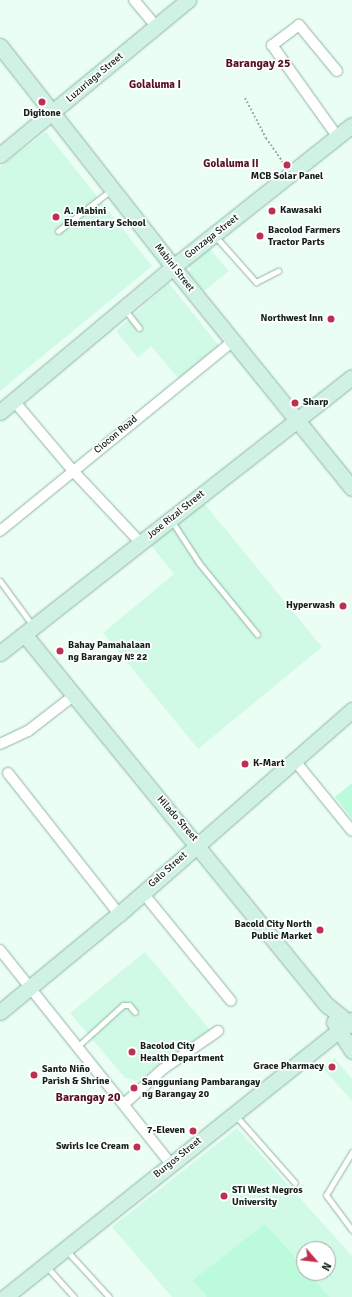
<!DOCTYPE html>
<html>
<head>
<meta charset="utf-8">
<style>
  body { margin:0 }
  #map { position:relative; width:352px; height:1297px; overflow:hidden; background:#eafef4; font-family:Signika,sans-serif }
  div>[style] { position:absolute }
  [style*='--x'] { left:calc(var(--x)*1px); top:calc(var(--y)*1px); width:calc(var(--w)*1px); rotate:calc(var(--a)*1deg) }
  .built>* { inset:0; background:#d0fae5 }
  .green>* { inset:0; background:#bcfadc }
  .path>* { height:2px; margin-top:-1px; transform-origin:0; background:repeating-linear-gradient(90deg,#99aaa2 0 2px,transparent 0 4px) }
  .roads { filter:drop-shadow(0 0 1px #92b3a2) drop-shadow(0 0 1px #92b3a2) }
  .lane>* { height:5px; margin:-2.5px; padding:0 2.5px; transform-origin:2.5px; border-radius:2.5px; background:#fff }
  .street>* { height:10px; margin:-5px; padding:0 5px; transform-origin:5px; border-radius:5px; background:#fff }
  .secondary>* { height:15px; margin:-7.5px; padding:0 7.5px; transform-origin:7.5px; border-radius:7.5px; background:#d0f2e4 }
  .dots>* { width:11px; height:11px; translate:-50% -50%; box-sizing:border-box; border:2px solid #fff; border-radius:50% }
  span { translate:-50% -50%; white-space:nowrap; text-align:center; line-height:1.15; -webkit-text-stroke:3.5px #fff; paint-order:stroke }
  .street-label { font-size:10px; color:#13201a }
  .poi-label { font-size:10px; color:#13201a; font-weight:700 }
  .left { translate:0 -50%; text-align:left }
  .right { translate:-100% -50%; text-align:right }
  .neighbourhood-label { font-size:11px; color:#561120; font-weight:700 }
  .quarter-label { font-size:12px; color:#561120; font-weight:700 }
  .north { position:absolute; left:296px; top:1241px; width:40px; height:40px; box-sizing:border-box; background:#fff; border:1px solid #a1a6a3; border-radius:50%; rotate:118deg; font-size:11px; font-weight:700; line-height:16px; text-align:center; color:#13201a }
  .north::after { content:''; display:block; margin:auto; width:14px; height:18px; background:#bf2f4f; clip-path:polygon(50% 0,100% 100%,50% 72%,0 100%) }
</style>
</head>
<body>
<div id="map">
  <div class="built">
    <div style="clip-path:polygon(46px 132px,152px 266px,0 391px,0 167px)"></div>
    <div style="clip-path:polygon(210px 249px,229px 271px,204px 291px,188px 272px,191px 269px,188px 265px)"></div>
    <div style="clip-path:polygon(169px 283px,219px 346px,179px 379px,151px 346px,138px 358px,116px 331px)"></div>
    <div style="clip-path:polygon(203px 502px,322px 647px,198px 749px,103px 633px,174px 574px,151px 545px)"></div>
    <div style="clip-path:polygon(145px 952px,210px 1030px,137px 1081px,125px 1078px,70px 1013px)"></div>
    <div style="clip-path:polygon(334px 1058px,352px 1079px,352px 1101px,323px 1068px)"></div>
    <div style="clip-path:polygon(evenodd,237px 1128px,352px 1256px,352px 1297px,172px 1297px,112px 1227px,237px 1128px,304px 1249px,328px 1249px,328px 1273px,304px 1273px,304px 1249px)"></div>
  </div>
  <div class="green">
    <div style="clip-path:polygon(352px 783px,352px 819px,335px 797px)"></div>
    <div style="clip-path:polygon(265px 1224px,304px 1268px,304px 1273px,308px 1273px,329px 1297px,207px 1297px,193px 1280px)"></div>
  </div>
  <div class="path">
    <div style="--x:245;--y:98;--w:45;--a:62.3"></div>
    <div style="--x:266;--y:138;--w:32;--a:55"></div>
  </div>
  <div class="roads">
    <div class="lane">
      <div style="--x:58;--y:231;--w:67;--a:-37.7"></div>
      <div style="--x:215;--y:236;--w:62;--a:48.3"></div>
      <div style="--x:256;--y:282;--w:25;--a:-27"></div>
      <div style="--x:125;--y:310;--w:23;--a:52"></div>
      <div style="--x:171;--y:520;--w:51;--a:56.9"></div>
      <div style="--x:199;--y:563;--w:92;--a:50.8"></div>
      <div style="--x:0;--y:581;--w:56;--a:53.7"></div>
      <div style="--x:78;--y:1046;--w:61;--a:-42.3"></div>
      <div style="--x:123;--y:1005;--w:6;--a:0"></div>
      <div style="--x:129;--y:1005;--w:9;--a:49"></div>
      <div style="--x:236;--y:1116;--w:89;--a:48.6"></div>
      <div style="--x:352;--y:1152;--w:50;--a:121.2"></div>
      <div style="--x:326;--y:1195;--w:44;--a:53.4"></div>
      <div style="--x:66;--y:1250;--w:64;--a:47.5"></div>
      <div style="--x:46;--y:1266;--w:42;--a:47.9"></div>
    </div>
    <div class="street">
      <div style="--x:134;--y:0;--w:34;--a:50"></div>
      <div style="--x:337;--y:71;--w:60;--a:-129.6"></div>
      <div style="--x:299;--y:25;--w:34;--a:143"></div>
      <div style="--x:272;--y:45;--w:112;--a:54.5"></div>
      <div style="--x:14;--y:401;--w:93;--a:49.8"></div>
      <div style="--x:74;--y:472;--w:98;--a:46.7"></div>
      <div style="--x:0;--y:531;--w:301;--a:-39.2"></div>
      <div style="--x:0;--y:744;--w:31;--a:-25"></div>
      <div style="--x:28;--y:731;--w:56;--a:-37.7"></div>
      <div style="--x:295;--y:761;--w:90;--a:50.8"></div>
      <div style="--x:8;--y:773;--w:179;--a:51.8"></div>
      <div style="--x:143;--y:893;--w:139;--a:50.8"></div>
      <div style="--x:0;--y:950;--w:274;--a:51.4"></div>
      <div style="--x:124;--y:1104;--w:52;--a:-41.9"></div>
      <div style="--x:163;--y:1069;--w:67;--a:-34.6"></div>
    </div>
    <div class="secondary">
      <div style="--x:0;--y:46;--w:281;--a:51.9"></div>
      <div style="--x:173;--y:267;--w:284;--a:51"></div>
      <div style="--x:0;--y:155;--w:244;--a:-39.5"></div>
      <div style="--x:0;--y:412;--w:226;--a:-40"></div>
      <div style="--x:173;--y:267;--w:228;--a:-38.4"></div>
      <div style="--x:24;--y:634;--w:479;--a:50.8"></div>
      <div style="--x:327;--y:1005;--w:32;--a:39"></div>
      <div style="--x:0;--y:653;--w:447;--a:-38.1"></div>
      <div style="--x:0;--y:1012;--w:154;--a:-39.5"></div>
      <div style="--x:119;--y:914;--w:310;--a:-41.2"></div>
      <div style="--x:334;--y:1022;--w:34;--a:58"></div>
      <div style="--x:5;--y:1297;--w:444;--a:-38.6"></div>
    </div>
  </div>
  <div class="dots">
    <div style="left:42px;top:102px;background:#bf2f4f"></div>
    <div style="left:287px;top:165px;background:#bf2f4f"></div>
    <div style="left:272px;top:211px;background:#bf2f4f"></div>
    <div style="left:56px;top:217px;background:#bf2f4f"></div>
    <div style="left:260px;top:236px;background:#bf2f4f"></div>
    <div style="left:331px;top:319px;background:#bf2f4f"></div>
    <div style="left:295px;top:403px;background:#bf2f4f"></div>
    <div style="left:343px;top:606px;background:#bf2f4f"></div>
    <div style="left:60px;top:651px;background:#bf2f4f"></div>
    <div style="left:245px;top:764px;background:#bf2f4f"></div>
    <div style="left:320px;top:930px;background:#bf2f4f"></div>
    <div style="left:132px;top:1052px;background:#bf2f4f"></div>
    <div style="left:332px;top:1067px;background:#bf2f4f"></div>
    <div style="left:34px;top:1075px;background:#bf2f4f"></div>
    <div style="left:134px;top:1088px;background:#bf2f4f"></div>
    <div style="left:193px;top:1131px;background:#bf2f4f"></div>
    <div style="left:137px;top:1147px;background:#bf2f4f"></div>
    <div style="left:224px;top:1196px;background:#bf2f4f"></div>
  </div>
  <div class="street-label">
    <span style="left:95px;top:78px;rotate:-40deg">Luzuriaga Street</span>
    <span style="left:212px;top:237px;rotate:-38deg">Gonzaga Street</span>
    <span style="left:174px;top:268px;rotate:52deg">Mabini Street</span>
    <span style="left:116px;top:435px;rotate:-40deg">Ciocon Road</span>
    <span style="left:176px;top:515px;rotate:-39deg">Jose Rizal Street</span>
    <span style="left:177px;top:819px;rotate:49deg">Hilado Street</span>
    <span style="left:168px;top:870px;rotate:-42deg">Galo Street</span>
    <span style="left:178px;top:1158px;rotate:-39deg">Burgos Street</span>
  </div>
  <div class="poi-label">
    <span style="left:42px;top:114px">Digitone</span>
    <span style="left:287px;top:177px">MCB Solar Panel</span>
    <span class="left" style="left:64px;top:217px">A. Mabini<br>Elementary School</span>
    <span class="left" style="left:280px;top:211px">Kawasaki</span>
    <span class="left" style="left:268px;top:236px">Bacolod Farmers<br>Tractor Parts</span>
    <span class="right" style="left:323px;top:319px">Northwest Inn</span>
    <span class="left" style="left:303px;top:403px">Sharp</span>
    <span class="right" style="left:335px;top:606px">Hyperwash</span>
    <span class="left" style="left:68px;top:651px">Bahay Pamahalaan<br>ng Barangay № 22</span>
    <span class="left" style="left:253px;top:764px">K-Mart</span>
    <span class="right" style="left:312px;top:930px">Bacold City North<br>Public Market</span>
    <span class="left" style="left:140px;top:1052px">Bacolod City<br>Health Department</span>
    <span class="right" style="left:324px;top:1067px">Grace Pharmacy</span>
    <span class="left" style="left:42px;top:1075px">Santo Niño<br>Parish &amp; Shrine</span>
    <span class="left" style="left:142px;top:1088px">Sangguniang Pambarangay<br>ng Barangay 20</span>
    <span class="right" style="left:185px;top:1131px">7-Eleven</span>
    <span class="right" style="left:129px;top:1147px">Swirls Ice Cream</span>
    <span class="left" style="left:232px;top:1196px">STI West Negros<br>University</span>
  </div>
  <div class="neighbourhood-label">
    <span style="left:155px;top:85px">Golaluma I</span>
    <span style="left:231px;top:164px">Golaluma II</span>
  </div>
  <div class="quarter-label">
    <span style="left:258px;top:64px">Barangay 25</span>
    <span style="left:88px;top:1098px">Barangay 20</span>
  </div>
  <div class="north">N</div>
</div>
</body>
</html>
